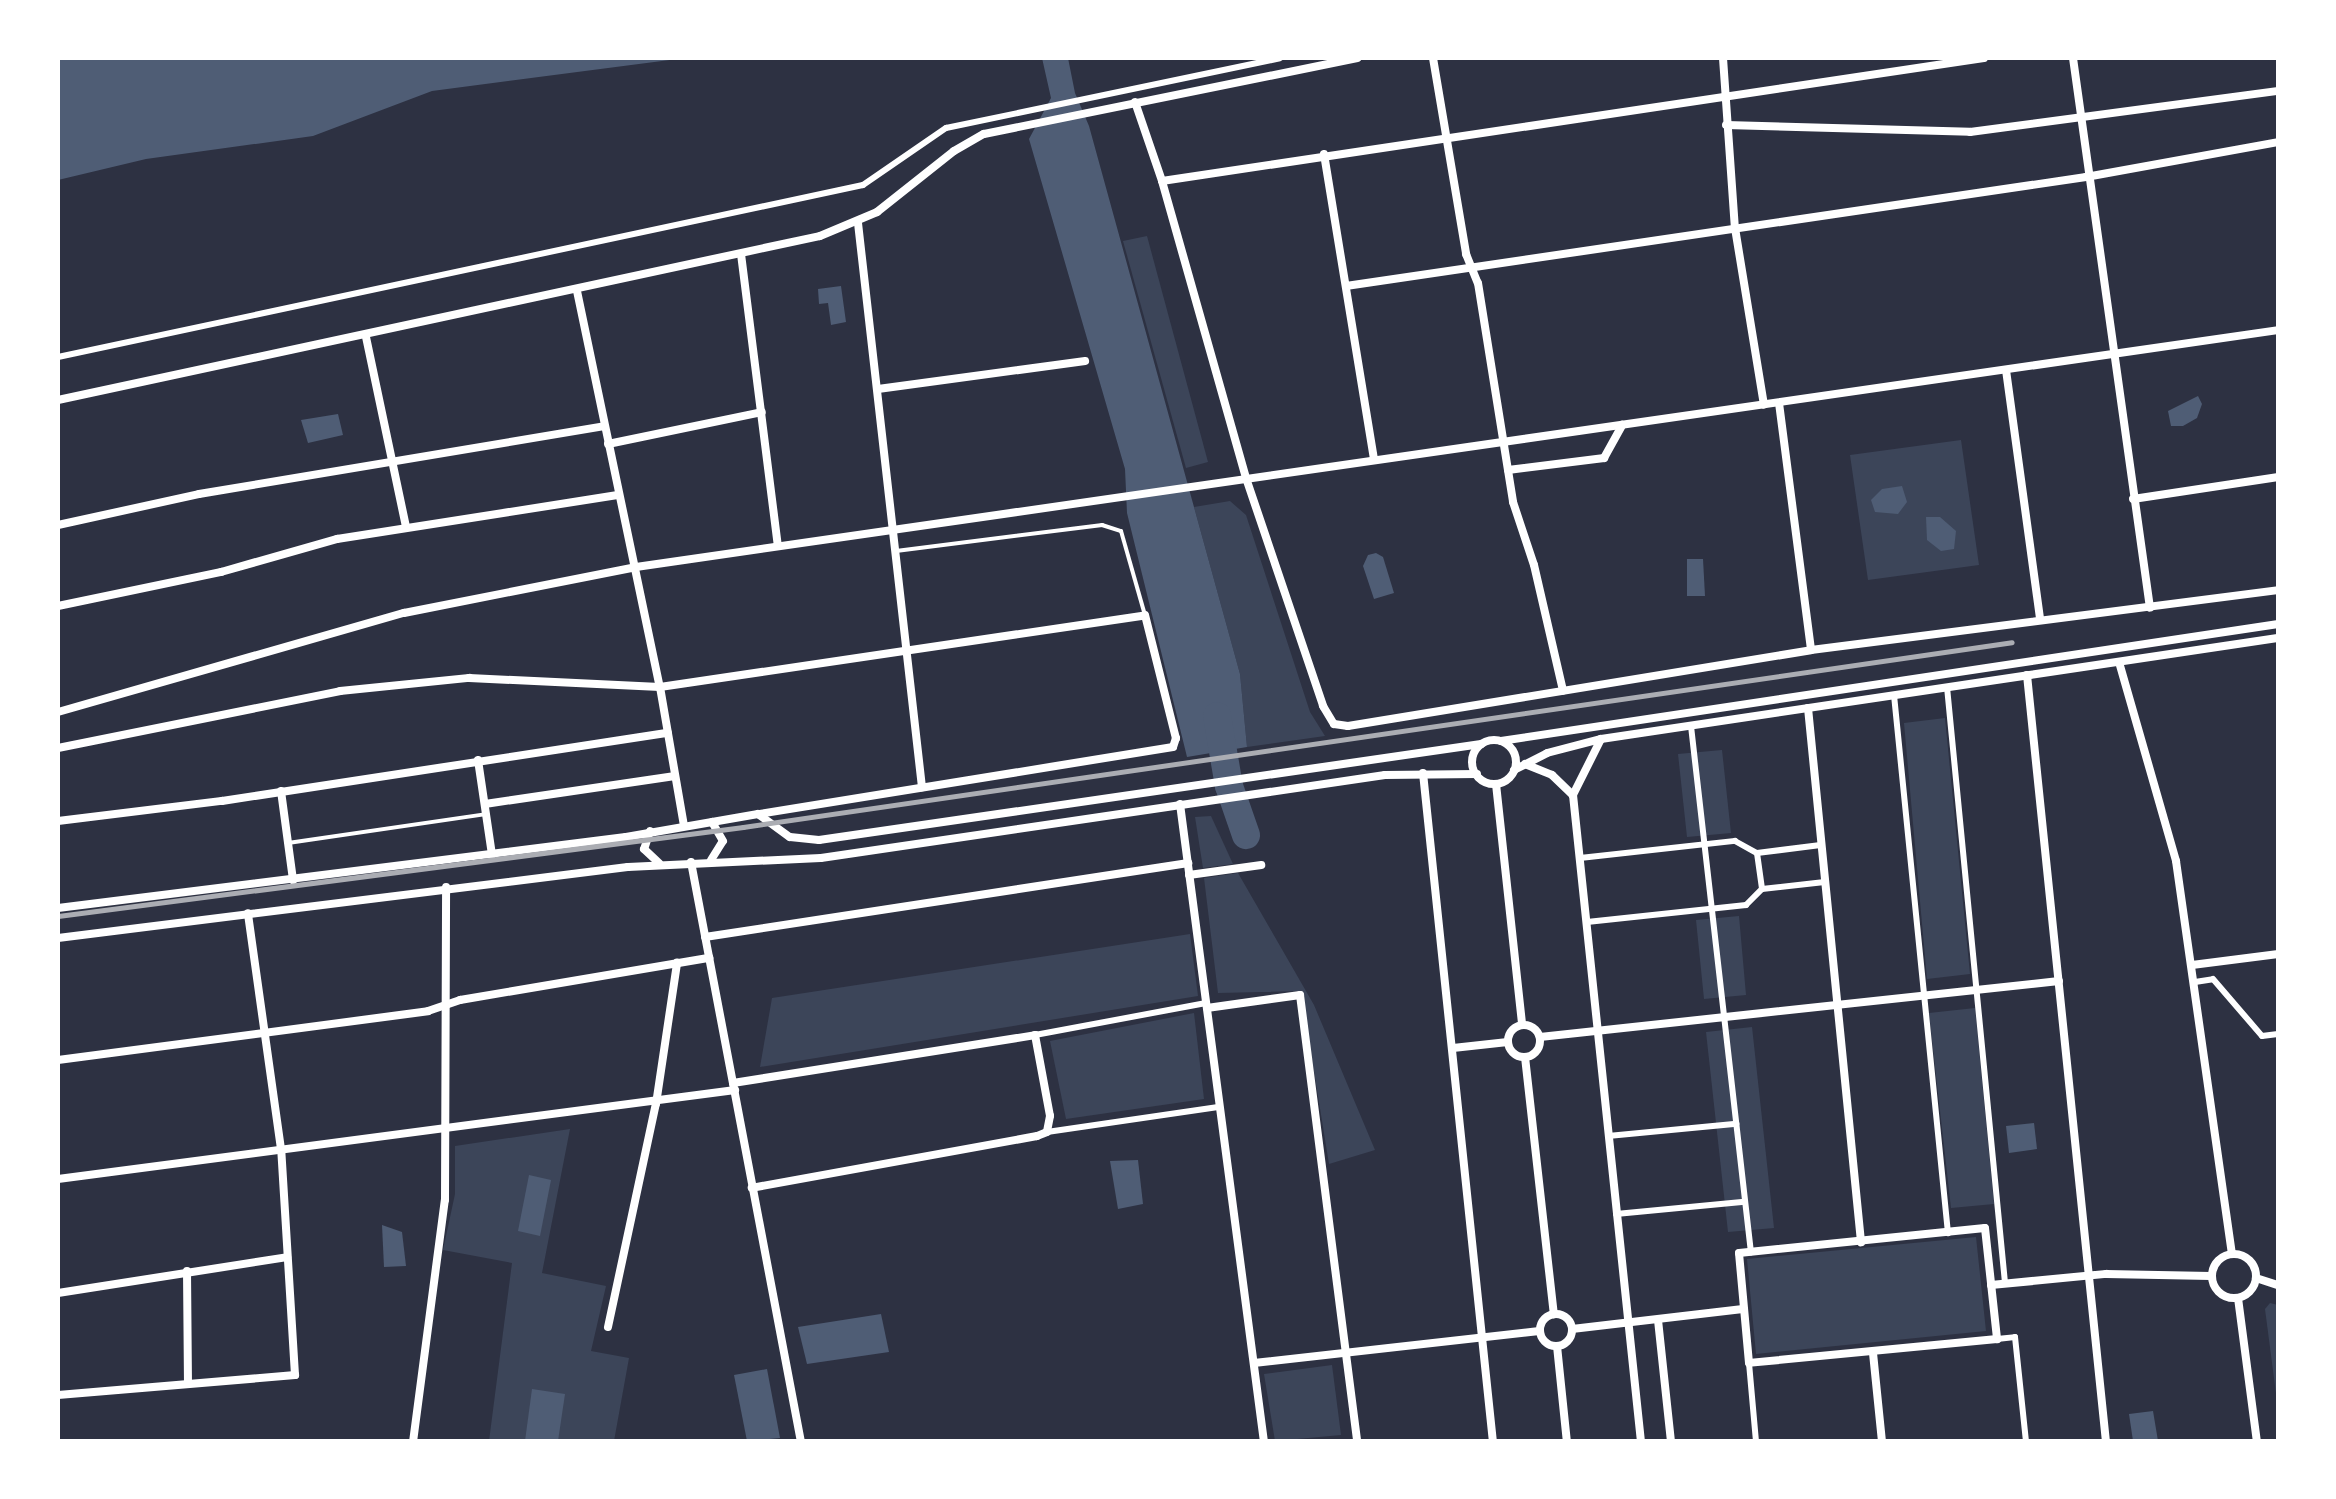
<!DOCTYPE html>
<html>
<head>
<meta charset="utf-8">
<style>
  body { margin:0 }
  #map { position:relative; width:2336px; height:1499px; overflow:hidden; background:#2d3142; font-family:Overpass,sans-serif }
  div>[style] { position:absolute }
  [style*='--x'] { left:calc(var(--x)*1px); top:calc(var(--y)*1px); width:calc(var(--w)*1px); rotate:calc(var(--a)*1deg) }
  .green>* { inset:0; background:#3c4559 }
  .water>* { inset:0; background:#4f5d75 }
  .river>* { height:28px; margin:-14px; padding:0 14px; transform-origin:14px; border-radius:14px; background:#4f5d75 }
  .service>* { height:4px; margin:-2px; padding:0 2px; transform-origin:2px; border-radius:2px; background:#fff }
  .pedestrian>* { height:6px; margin:-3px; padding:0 3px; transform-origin:3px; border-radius:3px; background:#fff }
  .minor>* { height:8px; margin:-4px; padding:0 4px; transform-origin:4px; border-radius:4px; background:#fff }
  .minor>.ring { margin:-4px; padding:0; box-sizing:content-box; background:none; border:8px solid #fff; border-radius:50% }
  .rail>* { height:5px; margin:-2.5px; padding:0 2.5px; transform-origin:2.5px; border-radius:2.5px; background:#abadb3 }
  span { translate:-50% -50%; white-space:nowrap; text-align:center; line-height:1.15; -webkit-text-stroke:8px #fff; paint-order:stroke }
  .frame { position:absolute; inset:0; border:60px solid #fff; pointer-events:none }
</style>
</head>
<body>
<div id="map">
  <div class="green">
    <div style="clip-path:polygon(1147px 236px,1208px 462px,1186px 468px,1123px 241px)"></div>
    <div style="clip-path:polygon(1961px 440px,1979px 565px,1868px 580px,1850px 455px)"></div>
    <div style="clip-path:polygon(1230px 501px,1246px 515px,1310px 712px,1325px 736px,1247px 747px,1240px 674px,1194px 507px)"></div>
    <div style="clip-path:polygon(1945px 718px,1970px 974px,1927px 979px,1904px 723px)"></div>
    <div style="clip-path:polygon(1722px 750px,1731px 833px,1687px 837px,1678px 754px)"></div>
    <div style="clip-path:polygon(1211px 816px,1233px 864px,1203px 868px,1195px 817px)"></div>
    <div style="clip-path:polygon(1238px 873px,1314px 1005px,1375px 1150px,1329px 1164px,1301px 991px,1218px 993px,1204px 878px)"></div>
    <div style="clip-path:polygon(1739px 916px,1746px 995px,1704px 999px,1696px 920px)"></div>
    <div style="clip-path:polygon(1190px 934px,1198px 996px,760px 1067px,772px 998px)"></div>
    <div style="clip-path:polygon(1975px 1008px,1994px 1204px,1951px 1208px,1929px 1013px)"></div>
    <div style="clip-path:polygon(1194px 1013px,1204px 1099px,1066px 1119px,1050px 1041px)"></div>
    <div style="clip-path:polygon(1752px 1027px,1774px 1228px,1728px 1232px,1706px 1032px)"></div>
    <div style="clip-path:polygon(570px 1129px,542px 1273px,606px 1286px,591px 1351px,629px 1358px,614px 1441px,489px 1441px,512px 1263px,443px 1250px,455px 1194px,455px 1146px)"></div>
    <div style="clip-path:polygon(1976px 1237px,1986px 1331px,1756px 1354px,1747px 1259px)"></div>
    <div style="clip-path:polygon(2270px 1303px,2278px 1305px,2278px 1409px,2265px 1309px)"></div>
    <div style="clip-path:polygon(1332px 1365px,1341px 1435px,1275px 1441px,1264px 1374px)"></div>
  </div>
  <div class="water">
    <div style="clip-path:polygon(58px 58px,685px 58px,432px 91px,313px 136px,146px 159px,58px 180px)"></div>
    <div style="clip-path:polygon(1042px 58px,1068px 58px,1075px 93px,1089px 126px,1240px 674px,1247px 747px,1187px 757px,1127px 513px,1125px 469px,1029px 139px,1051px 98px)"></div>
    <div style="clip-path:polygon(841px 286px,846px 322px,831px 325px,828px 303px,819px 304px,818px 289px)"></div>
    <div style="clip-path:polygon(2198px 396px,2202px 404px,2197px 418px,2183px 426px,2171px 426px,2168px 411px)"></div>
    <div style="clip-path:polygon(338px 414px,343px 435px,308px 443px,301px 420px)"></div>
    <div style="clip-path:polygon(1902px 486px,1907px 502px,1898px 514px,1875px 512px,1871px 500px,1882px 489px)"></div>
    <div style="clip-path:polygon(1926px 517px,1940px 517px,1956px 531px,1954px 549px,1941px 551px,1927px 540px)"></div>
    <div style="clip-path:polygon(1376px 553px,1383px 557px,1394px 593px,1374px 599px,1363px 566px,1368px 555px)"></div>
    <div style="clip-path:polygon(1687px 559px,1703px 559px,1705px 596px,1687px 596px)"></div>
    <div style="clip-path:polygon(2034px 1123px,2037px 1149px,2009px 1153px,2006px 1126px)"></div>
    <div style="clip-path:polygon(1138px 1160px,1143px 1204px,1118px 1209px,1110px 1161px)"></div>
    <div style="clip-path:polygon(529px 1175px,551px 1180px,540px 1236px,518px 1231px)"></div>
    <div style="clip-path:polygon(382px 1225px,402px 1232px,406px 1266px,384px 1267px)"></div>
    <div style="clip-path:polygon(881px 1314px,889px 1352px,807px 1364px,798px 1327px)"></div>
    <div style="clip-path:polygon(767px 1369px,780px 1438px,747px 1441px,734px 1375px)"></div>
    <div style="clip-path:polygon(532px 1389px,565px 1394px,558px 1441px,525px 1441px)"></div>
    <div style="clip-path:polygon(2153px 1411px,2158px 1441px,2133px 1441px,2129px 1414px)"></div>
  </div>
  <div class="river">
    <div style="--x:1217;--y:716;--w:71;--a:80.3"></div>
    <div style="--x:1229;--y:786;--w:52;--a:70.9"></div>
  </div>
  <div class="service">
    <div style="--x:896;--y:551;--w:208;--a:-7.2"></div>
    <div style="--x:1102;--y:525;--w:20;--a:18"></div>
    <div style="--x:1121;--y:531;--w:87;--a:74.1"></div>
    <div style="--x:288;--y:843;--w:200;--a:-8.3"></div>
  </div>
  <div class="pedestrian">
    <div style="--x:58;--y:357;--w:823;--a:-12.06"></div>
    <div style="--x:863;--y:185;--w:101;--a:-34.5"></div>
    <div style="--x:946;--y:128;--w:341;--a:-11.8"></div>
    <div style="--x:1947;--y:687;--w:599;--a:84.44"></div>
    <div style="--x:1894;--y:695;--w:541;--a:84.27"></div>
    <div style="--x:1691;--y:726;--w:530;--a:83.5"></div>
    <div style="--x:1757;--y:853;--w:36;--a:82"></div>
    <div style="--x:1580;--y:858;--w:156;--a:-6.3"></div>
    <div style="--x:1735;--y:841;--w:25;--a:29"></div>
    <div style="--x:1757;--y:853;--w:64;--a:-7.1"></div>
    <div style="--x:1587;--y:922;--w:160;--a:-6.1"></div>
    <div style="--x:1746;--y:905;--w:23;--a:-45"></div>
    <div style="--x:1762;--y:889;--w:63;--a:-6.3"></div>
    <div style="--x:2195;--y:982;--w:18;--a:-9"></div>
    <div style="--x:2213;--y:979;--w:75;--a:49.3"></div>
    <div style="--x:2262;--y:1036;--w:16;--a:-7"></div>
    <div style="--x:1035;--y:1035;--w:174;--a:-10.6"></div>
    <div style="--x:1047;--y:1132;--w:173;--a:-8.3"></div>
    <div style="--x:1608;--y:1136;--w:129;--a:-5.4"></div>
    <div style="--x:1616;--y:1214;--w:129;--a:-5.4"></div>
    <div style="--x:1997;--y:1339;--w:18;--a:-6"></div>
    <div style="--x:2015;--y:1337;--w:106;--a:84"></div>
    <div style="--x:1749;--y:1363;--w:79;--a:84.9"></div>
  </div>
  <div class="minor">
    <div style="--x:1433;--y:58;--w:199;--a:80.4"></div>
    <div style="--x:1466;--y:254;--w:31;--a:68"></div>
    <div style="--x:1478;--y:283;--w:222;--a:80.9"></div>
    <div style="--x:1513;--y:502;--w:66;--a:71.6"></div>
    <div style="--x:1534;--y:565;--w:129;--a:77"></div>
    <div style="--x:1723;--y:58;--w:170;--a:86"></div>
    <div style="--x:1735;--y:228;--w:179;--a:80.7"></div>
    <div style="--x:2073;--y:58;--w:555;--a:82.03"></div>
    <div style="--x:1135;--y:102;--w:83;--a:71.1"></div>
    <div style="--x:1162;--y:181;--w:309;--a:74.2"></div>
    <div style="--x:1246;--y:478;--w:241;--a:71.3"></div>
    <div style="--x:1323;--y:706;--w:21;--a:59"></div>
    <div style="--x:1334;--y:724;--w:14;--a:8"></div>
    <div style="--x:1348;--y:726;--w:469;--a:-9.3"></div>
    <div style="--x:1811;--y:650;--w:471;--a:-7.3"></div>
    <div style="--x:1726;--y:125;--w:244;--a:1.6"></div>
    <div style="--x:1970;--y:132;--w:311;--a:-7.6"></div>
    <div style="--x:1324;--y:154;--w:310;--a:80.7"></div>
    <div style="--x:1162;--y:181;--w:831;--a:-8.51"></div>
    <div style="--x:858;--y:223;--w:568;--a:83.53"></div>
    <div style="--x:741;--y:254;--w:294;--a:82.8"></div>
    <div style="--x:1346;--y:286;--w:748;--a:-8.38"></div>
    <div style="--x:2086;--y:177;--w:195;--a:-10.3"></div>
    <div style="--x:577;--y:291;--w:405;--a:78.2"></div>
    <div style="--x:660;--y:687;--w:141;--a:80.2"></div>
    <div style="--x:366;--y:337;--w:193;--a:78.1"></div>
    <div style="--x:2006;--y:370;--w:251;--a:82.2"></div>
    <div style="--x:878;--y:389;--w:209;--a:-7.7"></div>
    <div style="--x:58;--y:400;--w:779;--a:-12.15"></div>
    <div style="--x:820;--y:236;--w:62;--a:-22.8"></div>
    <div style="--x:877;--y:212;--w:98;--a:-38.4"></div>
    <div style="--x:954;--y:151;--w:34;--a:-30"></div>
    <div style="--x:984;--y:134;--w:381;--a:-11.5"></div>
    <div style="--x:1779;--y:403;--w:249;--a:82.6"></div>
    <div style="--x:608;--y:444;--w:157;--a:-11.7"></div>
    <div style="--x:1508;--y:470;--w:97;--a:-7.1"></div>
    <div style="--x:1604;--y:458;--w:38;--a:-61"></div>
    <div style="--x:2133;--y:499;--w:147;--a:-8.6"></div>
    <div style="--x:58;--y:525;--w:144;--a:-12.4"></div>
    <div style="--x:199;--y:494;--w:411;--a:-9.5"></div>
    <div style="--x:58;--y:606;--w:167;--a:-11.8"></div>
    <div style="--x:221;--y:572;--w:121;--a:-15.9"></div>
    <div style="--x:337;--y:539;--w:284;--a:-8.9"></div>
    <div style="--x:2119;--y:662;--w:207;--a:74"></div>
    <div style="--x:2176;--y:861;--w:397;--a:81.9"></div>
    <div style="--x:2027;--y:675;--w:771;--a:84.12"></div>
    <div style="--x:1808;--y:708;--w:537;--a:84.33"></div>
    <div style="--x:58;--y:712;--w:360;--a:-16"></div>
    <div style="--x:404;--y:613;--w:237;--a:-11.2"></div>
    <div style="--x:636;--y:567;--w:1659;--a:-8.21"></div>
    <div style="--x:1601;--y:739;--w:63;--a:116.6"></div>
    <div style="--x:1573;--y:795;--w:651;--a:84"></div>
    <div class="ring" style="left:1472px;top:740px;width:36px;height:36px"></div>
    <div style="--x:1501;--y:741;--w:786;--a:-8.56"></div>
    <div style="--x:58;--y:748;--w:288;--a:-11.4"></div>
    <div style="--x:340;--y:691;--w:130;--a:-5.8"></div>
    <div style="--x:469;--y:678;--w:191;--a:2.7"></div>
    <div style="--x:660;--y:687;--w:490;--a:-8.4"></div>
    <div style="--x:1145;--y:615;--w:127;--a:75.9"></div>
    <div style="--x:1176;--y:738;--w:9;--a:108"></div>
    <div style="--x:1173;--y:747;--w:420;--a:170.8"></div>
    <div style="--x:478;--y:760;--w:96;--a:81.6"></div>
    <div style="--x:1525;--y:764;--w:29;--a:22"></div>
    <div style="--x:1552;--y:775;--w:29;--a:44"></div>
    <div style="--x:1514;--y:770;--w:37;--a:-27"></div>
    <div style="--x:1547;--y:753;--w:56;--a:-14.5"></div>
    <div style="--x:1601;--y:739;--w:684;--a:-8.49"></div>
    <div style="--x:1423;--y:773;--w:673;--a:84.03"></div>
    <div style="--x:1496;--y:784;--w:242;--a:83.8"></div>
    <div style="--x:281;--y:791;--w:90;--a:82.3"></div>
    <div style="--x:485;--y:804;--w:192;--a:-8.4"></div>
    <div style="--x:1180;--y:804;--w:644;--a:82.5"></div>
    <div style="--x:58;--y:821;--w:165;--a:-7"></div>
    <div style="--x:222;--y:801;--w:451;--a:-8.7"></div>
    <div style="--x:650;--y:831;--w:19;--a:108"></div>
    <div style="--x:644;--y:849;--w:21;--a:43"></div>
    <div style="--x:711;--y:860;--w:22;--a:-58"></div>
    <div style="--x:723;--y:841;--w:22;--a:-120"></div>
    <div style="--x:691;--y:862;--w:590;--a:79.26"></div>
    <div style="--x:1189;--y:875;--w:73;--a:-7.9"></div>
    <div style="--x:58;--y:908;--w:572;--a:-7.13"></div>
    <div style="--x:626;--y:837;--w:134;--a:-9.9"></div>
    <div style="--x:758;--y:814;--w:39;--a:36"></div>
    <div style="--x:790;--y:837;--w:29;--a:6"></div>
    <div style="--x:819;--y:840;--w:669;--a:-8.25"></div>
    <div style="--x:705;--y:937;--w:489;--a:-8.7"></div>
    <div style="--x:58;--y:938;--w:574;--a:-7.1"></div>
    <div style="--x:628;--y:867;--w:193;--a:-2.7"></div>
    <div style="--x:821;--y:858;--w:570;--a:-8.37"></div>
    <div style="--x:1385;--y:775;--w:92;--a:-0.6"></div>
    <div style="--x:2192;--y:965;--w:87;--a:-7.3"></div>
    <div style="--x:1207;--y:1008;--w:94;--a:-8"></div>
    <div style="--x:1300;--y:995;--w:451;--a:82.7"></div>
    <div class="ring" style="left:1508px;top:1025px;width:24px;height:24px"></div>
    <div style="--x:1540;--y:1037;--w:522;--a:-6.16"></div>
    <div style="--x:1453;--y:1048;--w:55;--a:-6.2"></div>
    <div style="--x:1525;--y:1057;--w:259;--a:83.6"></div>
    <div style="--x:58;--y:1060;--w:373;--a:-7.5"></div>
    <div style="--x:428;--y:1011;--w:34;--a:-19"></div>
    <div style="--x:460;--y:1000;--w:253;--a:-9.6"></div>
    <div style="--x:733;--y:1083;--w:306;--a:-9"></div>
    <div style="--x:1035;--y:1035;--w:82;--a:79.5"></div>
    <div style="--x:1050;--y:1116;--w:16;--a:101"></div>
    <div style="--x:1047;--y:1132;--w:11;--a:158"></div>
    <div style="--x:1037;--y:1136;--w:290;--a:169.7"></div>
    <div style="--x:58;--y:1179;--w:683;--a:-7.49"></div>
    <div style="--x:1985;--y:1228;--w:112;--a:83.8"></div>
    <div style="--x:1997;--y:1339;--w:249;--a:174.5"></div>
    <div style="--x:1749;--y:1363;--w:110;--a:-95.2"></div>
    <div style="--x:1739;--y:1253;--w:247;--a:-5.8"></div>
    <div class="ring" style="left:2212px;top:1254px;width:36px;height:36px"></div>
    <div style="--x:187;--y:1271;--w:111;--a:89.5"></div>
    <div style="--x:2256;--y:1278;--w:23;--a:18"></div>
    <div style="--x:1991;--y:1285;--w:116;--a:-5.5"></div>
    <div style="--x:2106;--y:1274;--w:105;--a:1.1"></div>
    <div style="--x:58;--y:1293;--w:232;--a:-8.9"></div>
    <div style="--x:2238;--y:1298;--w:145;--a:82.5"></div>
    <div class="ring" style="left:1540px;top:1314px;width:24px;height:24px"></div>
    <div style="--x:1658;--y:1320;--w:123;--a:83.9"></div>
    <div style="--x:608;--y:1327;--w:228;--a:-77.9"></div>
    <div style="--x:656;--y:1104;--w:143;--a:-81.5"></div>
    <div style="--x:1572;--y:1329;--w:172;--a:-6.7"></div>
    <div style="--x:1557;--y:1346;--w:97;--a:84.1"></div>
    <div style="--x:1873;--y:1353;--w:89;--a:84.2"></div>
    <div style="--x:1254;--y:1363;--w:287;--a:-6.4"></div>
    <div style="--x:58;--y:1395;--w:238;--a:-4.8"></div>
    <div style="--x:295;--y:1375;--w:226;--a:-93.5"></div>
    <div style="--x:281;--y:1149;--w:238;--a:-98"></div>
    <div style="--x:413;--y:1442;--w:244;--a:-82.5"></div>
    <div style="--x:445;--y:1200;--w:313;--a:-89.8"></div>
  </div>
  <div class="rail">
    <div style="--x:58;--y:916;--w:691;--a:-7.4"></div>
    <div style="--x:743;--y:827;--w:1282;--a:-8.29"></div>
  </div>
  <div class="frame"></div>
</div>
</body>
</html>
